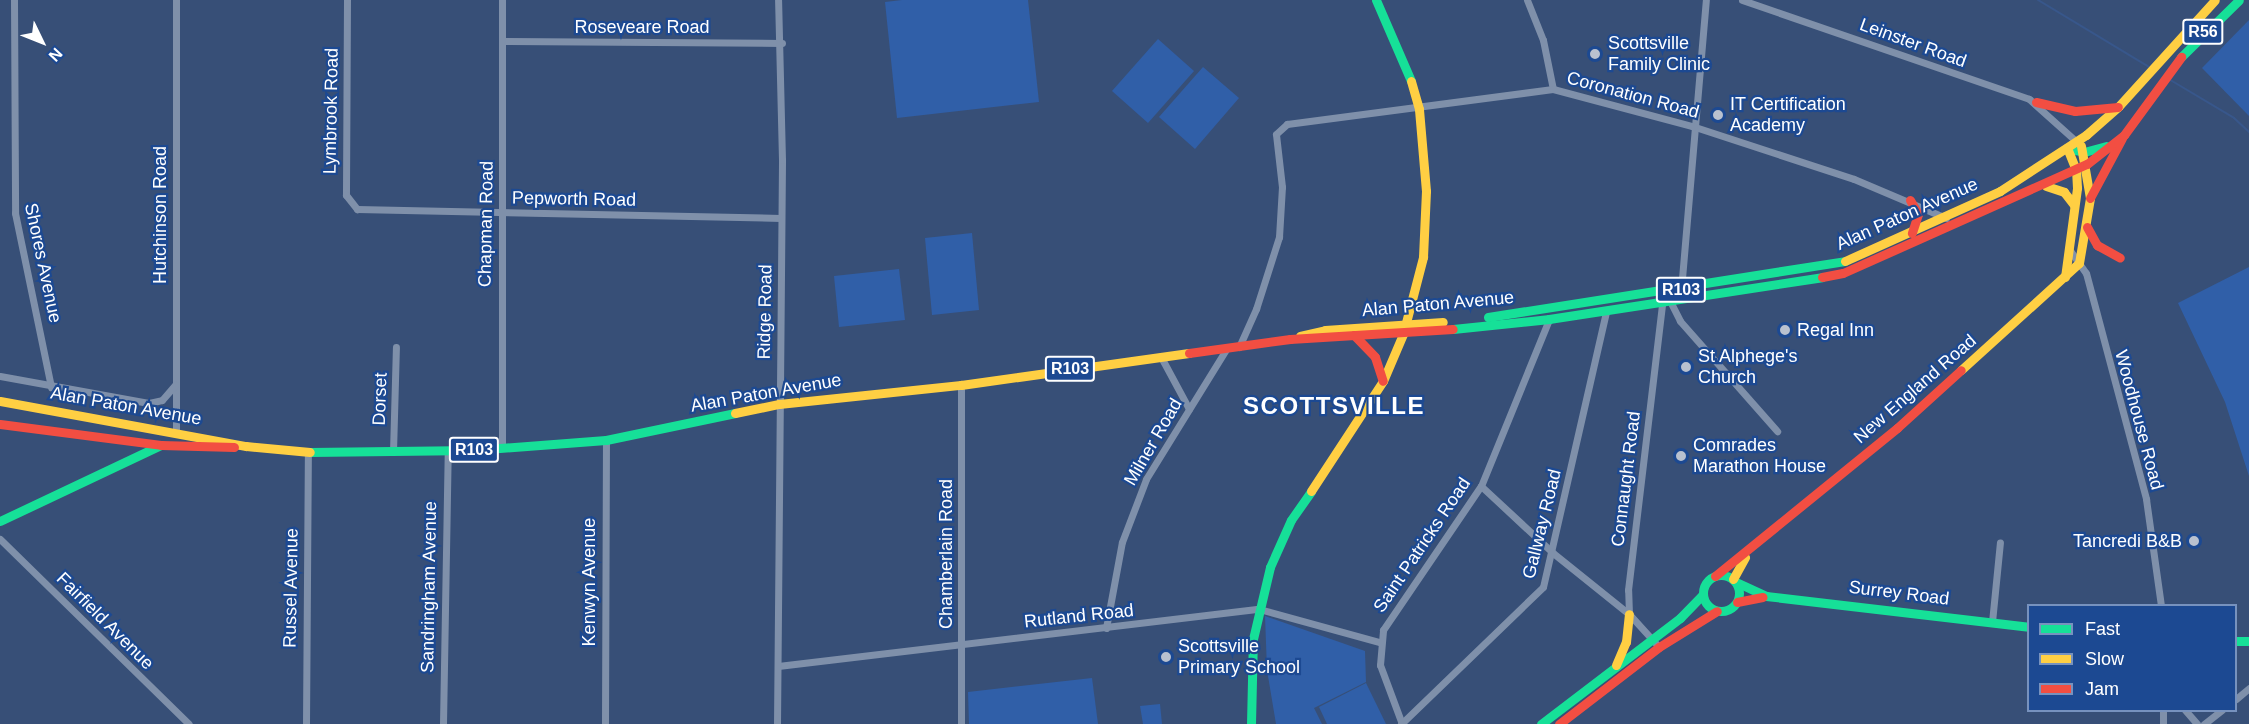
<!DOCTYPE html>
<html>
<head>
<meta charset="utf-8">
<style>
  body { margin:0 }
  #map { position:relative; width:2249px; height:724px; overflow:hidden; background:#374f77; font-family:Arial,sans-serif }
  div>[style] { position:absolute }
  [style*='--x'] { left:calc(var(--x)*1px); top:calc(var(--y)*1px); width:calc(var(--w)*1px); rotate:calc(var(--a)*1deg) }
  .green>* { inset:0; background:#305fa8 }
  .stream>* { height:2px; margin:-1px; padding:0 1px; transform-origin:1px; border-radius:1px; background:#38578b }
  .street>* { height:7px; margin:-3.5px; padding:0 3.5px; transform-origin:3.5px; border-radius:3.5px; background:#7f90aa }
  .fast>* { height:9px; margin:-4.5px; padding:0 4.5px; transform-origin:4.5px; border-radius:4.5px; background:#16e098 }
  .fast>.ring { margin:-4.5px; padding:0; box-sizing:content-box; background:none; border:9px solid #16e098; border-radius:50% }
  .slow>* { height:9px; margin:-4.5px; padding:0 4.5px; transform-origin:4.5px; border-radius:4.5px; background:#ffcf43 }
  .jam>* { height:9px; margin:-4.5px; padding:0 4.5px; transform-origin:4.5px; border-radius:4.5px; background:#f24e42 }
  .dots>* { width:16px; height:16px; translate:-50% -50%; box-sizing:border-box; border:3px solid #1c4992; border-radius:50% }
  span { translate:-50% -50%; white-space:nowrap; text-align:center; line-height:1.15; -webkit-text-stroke:4.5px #1c4992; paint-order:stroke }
  .shield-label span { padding:2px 4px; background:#1c4992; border:2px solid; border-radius:4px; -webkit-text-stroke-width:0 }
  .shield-label { font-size:16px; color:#fff; font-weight:700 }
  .street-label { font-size:18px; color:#fff }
  .poi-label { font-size:18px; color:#fff }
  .left { translate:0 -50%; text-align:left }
  .right { translate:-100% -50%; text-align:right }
  .district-label { font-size:24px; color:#fff; font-weight:700; letter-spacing:1.5px }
  .legend { position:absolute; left:2027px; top:604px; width:210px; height:108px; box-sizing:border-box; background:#1c4992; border:2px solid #7792be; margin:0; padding:8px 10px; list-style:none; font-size:18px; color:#fff }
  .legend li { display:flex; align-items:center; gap:12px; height:30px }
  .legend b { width:30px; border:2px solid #7792be }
  .north { position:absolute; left:12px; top:12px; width:60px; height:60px; -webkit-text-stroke:4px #1c4992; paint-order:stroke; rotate:133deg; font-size:16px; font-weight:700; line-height:24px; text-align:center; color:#fff }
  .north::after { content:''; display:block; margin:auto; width:21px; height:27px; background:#fff; clip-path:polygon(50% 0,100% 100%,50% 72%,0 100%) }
</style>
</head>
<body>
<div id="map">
  <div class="green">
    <div style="clip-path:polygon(902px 0,1028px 0,1039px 102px,897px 118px,885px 2px)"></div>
    <div style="clip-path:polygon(2249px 20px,2249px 116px,2202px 68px)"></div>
    <div style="clip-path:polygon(1158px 39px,1194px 71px,1148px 123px,1112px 91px)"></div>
    <div style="clip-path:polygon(1203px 67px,1239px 98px,1195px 149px,1159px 117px)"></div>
    <div style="clip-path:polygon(972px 233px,979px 310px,932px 315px,925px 238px)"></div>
    <div style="clip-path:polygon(2249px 267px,2249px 476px,2225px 402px,2178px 303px)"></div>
    <div style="clip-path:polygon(899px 269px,905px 320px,839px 327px,834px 276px)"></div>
    <div style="clip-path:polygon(1265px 616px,1365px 651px,1366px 682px,1314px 708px,1322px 724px,1276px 724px,1267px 670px)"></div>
    <div style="clip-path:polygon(1092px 678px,1098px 724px,969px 724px,968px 692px)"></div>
    <div style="clip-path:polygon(1366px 683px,1386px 724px,1327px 724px,1319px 707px)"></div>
    <div style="clip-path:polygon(1160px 704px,1162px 724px,1143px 724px,1140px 706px)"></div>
  </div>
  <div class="stream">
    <div style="--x:2038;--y:0;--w:130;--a:31.1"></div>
    <div style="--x:2167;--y:78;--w:78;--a:30.8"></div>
    <div style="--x:2234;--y:118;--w:21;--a:43"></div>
  </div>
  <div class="street">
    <div style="--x:14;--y:0;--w:213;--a:89.7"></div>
    <div style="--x:15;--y:213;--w:178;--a:78.3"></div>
    <div style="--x:176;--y:0;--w:430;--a:90"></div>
    <div style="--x:347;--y:0;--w:195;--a:90.3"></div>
    <div style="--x:346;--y:195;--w:18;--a:52"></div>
    <div style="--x:357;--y:209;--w:424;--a:1.2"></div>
    <div style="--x:1527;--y:0;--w:43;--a:68.2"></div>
    <div style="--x:1543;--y:40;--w:50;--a:78.5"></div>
    <div style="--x:1742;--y:0;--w:304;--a:19"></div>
    <div style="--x:2029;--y:99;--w:64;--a:41.9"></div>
    <div style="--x:502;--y:41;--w:280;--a:0.4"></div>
    <div style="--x:2069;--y:249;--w:29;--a:55"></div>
    <div style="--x:2086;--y:273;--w:234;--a:75.1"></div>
    <div style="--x:2146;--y:499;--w:108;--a:82"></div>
    <div style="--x:1681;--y:290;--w:291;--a:-85.1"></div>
    <div style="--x:1671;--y:303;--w:20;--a:63"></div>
    <div style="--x:1680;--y:321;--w:147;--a:48.6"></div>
    <div style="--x:1239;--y:347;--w:42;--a:-65.9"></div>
    <div style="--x:1256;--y:309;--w:76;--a:-72.3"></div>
    <div style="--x:1279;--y:237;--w:50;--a:-86.6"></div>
    <div style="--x:1282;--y:187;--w:53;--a:-96.5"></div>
    <div style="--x:1276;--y:134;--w:15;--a:-42"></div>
    <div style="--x:1287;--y:124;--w:268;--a:-7.5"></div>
    <div style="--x:1553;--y:89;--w:144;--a:14.9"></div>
    <div style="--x:1692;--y:126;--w:170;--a:18.1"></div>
    <div style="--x:1854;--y:179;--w:100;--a:23"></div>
    <div style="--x:1161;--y:357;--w:59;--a:61.7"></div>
    <div style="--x:0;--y:376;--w:151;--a:10.3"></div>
    <div style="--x:149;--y:403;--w:13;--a:-13"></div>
    <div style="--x:162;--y:400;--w:20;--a:-49"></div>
    <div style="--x:502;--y:448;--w:448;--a:-90"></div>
    <div style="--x:393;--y:452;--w:105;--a:-88.4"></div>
    <div style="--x:1481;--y:486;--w:98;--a:42.9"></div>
    <div style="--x:1553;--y:553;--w:97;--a:38.8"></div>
    <div style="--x:0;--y:539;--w:264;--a:44.4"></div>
    <div style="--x:1992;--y:622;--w:80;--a:-84.3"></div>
    <div style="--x:1106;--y:628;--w:87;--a:-79.5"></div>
    <div style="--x:1122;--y:542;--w:67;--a:-69.1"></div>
    <div style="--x:1146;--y:479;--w:154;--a:-58.3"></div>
    <div style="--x:1659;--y:647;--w:45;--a:-132.3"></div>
    <div style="--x:1629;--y:614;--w:24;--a:-92"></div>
    <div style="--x:1628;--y:590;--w:288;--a:-83.2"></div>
    <div style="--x:778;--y:666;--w:484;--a:-6.8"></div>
    <div style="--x:1259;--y:609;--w:124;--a:15.4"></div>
    <div style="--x:2236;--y:699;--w:17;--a:-40"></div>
    <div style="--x:2163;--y:710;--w:14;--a:90"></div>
    <div style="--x:2185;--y:710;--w:18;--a:49"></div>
    <div style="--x:306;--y:724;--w:272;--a:-89.6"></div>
    <div style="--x:443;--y:724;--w:274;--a:-89"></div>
    <div style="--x:605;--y:724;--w:284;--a:-89.8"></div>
    <div style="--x:777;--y:724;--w:564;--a:-89.49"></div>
    <div style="--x:782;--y:160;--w:160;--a:-91.4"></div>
    <div style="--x:961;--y:724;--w:339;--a:-90"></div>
    <div style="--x:1401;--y:724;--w:197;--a:-44"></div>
    <div style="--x:1543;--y:587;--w:283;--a:-77.1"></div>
    <div style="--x:1402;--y:724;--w:63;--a:-110.4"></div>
    <div style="--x:1380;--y:665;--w:35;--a:-85"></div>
    <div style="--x:1383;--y:630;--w:174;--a:-55.8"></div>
    <div style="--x:1481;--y:486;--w:180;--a:-67.8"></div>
    <div style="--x:2204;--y:724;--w:23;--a:-38"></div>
  </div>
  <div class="fast">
    <div style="--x:1376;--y:0;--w:88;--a:66.6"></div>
    <div style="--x:2181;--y:57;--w:81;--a:-44.5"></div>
    <div style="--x:2067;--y:148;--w:17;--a:13"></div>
    <div style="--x:2084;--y:152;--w:23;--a:-15"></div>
    <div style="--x:1488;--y:317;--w:361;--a:-8.9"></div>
    <div style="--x:1453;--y:329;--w:97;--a:-5.9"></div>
    <div style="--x:1549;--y:319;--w:276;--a:-8.7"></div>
    <div style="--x:310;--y:452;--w:164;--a:-0.7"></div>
    <div style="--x:474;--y:450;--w:132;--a:-4.3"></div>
    <div style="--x:606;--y:440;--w:132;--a:-11.8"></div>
    <div style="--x:0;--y:521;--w:178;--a:-25.3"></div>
    <div class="ring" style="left:1703px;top:575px;width:27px;height:27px"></div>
    <div style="--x:1736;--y:582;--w:33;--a:25"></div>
    <div style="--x:1766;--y:596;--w:264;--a:6.7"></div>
    <div style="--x:2236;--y:641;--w:13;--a:0"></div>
    <div style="--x:1251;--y:724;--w:85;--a:-88.7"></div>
    <div style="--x:1253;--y:639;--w:74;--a:-76.7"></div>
    <div style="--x:1270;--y:567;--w:51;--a:-65.9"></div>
    <div style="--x:1291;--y:520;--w:35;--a:-55"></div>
    <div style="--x:1541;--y:724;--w:175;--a:-37.3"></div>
    <div style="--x:1680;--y:618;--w:33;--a:-46"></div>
  </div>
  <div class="slow">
    <div style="--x:2046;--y:186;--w:19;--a:18"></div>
    <div style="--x:2064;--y:192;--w:16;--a:52"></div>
    <div style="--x:1845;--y:261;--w:170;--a:-24.3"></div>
    <div style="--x:2000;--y:191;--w:103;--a:-33.1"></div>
    <div style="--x:2086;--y:135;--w:43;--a:-41.2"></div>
    <div style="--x:2118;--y:107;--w:144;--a:-47.8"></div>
    <div style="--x:2065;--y:277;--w:90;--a:-82.3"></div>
    <div style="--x:2077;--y:188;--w:18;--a:-93"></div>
    <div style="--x:2076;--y:170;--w:24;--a:-112"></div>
    <div style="--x:1300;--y:336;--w:26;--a:-13"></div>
    <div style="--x:1325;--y:330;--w:118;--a:-3.9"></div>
    <div style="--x:1961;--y:370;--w:159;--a:-42.2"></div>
    <div style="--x:2079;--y:263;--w:66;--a:-80.4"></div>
    <div style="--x:2090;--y:198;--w:53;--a:-99.8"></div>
    <div style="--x:0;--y:401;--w:250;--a:10.4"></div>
    <div style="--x:246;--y:446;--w:64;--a:5.4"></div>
    <div style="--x:735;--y:413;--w:45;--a:-11.6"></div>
    <div style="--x:779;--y:404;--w:183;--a:-6"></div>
    <div style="--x:961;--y:385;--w:230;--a:-8"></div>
    <div style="--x:1311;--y:491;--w:131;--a:-56.8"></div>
    <div style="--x:1383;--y:381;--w:51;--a:-66.9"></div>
    <div style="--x:1403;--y:334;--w:80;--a:-75.4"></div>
    <div style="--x:1423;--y:257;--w:66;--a:-87.4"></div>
    <div style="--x:1426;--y:191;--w:82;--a:-94.9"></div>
    <div style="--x:1419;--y:109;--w:29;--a:-106"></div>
    <div style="--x:1733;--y:579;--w:25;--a:-61"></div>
    <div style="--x:1616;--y:665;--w:25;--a:-67"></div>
    <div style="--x:1626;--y:642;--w:28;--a:-84"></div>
  </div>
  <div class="jam">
    <div style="--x:2036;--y:102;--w:40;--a:13"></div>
    <div style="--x:2075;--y:111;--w:43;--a:-5.3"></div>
    <div style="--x:2090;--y:198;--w:68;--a:-61.9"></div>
    <div style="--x:1910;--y:200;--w:16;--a:60"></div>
    <div style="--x:1918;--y:214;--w:20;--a:108"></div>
    <div style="--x:2087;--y:227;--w:21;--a:61"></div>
    <div style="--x:2097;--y:245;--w:26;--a:29"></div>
    <div style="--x:1822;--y:277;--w:21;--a:-11"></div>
    <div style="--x:1843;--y:273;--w:267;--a:-24.1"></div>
    <div style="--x:2087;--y:164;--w:47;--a:-38.1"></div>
    <div style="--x:2124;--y:135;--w:97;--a:-53.8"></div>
    <div style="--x:1354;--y:335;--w:30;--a:46"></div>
    <div style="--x:1375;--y:357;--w:25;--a:72"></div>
    <div style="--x:1189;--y:353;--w:102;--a:-7.9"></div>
    <div style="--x:1290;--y:339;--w:163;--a:-3.5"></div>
    <div style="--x:0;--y:424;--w:162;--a:7.4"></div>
    <div style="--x:161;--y:445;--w:73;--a:1.6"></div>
    <div style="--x:1715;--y:576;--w:235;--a:-39.1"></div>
    <div style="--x:1897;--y:428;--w:86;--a:-42.2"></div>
    <div style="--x:1737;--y:602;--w:26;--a:-11"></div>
    <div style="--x:1559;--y:724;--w:126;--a:-37.6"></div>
    <div style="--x:1659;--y:647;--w:68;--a:-31.8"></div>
  </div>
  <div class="dots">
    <div style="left:1595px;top:54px;background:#b9c1cf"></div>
    <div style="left:1718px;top:115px;background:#b9c1cf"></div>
    <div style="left:1785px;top:330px;background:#b9c1cf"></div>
    <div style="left:1686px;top:367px;background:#b9c1cf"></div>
    <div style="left:1681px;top:456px;background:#b9c1cf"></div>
    <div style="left:2194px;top:541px;background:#b9c1cf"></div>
    <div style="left:1166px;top:657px;background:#b9c1cf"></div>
  </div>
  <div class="shield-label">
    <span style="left:2203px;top:32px">R56</span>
    <span style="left:1681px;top:290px">R103</span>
    <span style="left:1070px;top:369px">R103</span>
    <span style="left:474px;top:450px">R103</span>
  </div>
  <div class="street-label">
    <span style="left:642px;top:27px">Roseveare Road</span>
    <span style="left:1913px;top:43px;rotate:20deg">Leinster Road</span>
    <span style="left:1633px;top:95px;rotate:15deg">Coronation Road</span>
    <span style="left:331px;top:111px;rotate:-89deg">Lymbrook Road</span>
    <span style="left:574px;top:199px;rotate:1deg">Pepworth Road</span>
    <span style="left:1907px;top:214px;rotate:-24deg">Alan Paton Avenue</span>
    <span style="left:160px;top:215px;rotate:-90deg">Hutchinson Road</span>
    <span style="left:486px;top:224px;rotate:-89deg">Chapman Road</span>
    <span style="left:43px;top:263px;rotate:78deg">Shores Avenue</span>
    <span style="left:1438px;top:304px;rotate:-5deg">Alan Paton Avenue</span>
    <span style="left:765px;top:312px;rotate:-89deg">Ridge Road</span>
    <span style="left:1915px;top:389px;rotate:-41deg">New England Road</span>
    <span style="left:766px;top:393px;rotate:-10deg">Alan Paton Avenue</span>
    <span style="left:380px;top:399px;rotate:-88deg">Dorset</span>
    <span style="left:126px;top:406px;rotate:10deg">Alan Paton Avenue</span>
    <span style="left:2139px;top:420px;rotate:75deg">Woodhouse Road</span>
    <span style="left:1153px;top:442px;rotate:-60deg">Milner Road</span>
    <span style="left:1626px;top:479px;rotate:-83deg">Connaught Road</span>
    <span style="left:1542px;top:524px;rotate:-76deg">Gallway Road</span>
    <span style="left:1422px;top:545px;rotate:-56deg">Saint Patricks Road</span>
    <span style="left:946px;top:554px;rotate:-90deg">Chamberlain Road</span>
    <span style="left:589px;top:582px;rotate:-90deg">Kenwyn Avenue</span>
    <span style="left:429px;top:587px;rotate:-89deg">Sandringham Avenue</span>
    <span style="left:291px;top:588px;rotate:-89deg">Russel Avenue</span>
    <span style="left:1899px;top:593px;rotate:7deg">Surrey Road</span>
    <span style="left:1079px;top:616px;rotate:-6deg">Rutland Road</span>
    <span style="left:105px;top:621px;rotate:45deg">Fairfield Avenue</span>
  </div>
  <div class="poi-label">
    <span class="left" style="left:1608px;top:54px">Scottsville<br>Family Clinic</span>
    <span class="left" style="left:1730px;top:115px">IT Certification<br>Academy</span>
    <span class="left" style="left:1797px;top:330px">Regal Inn</span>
    <span class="left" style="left:1698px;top:367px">St Alphege's<br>Church</span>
    <span class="left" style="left:1693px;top:456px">Comrades<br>Marathon House</span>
    <span class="right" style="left:2182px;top:541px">Tancredi B&amp;B</span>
    <span class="left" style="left:1178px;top:657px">Scottsville<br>Primary School</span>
  </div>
  <div class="district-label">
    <span style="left:1334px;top:406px">SCOTTSVILLE</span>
  </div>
  <ul class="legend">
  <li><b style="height:8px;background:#16e098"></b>Fast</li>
  <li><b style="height:8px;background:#ffcf43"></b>Slow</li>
  <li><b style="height:8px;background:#f24e42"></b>Jam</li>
  </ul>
  <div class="north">N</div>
</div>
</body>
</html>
